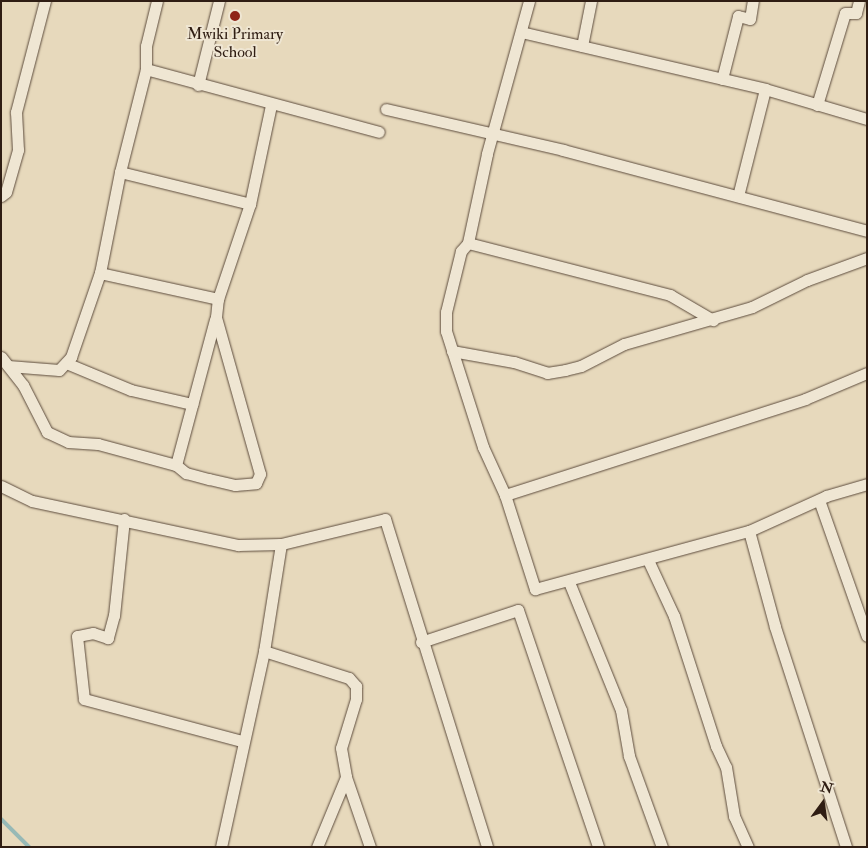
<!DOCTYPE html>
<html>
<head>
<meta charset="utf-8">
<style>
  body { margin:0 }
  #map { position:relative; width:868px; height:848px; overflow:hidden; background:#e7d9bc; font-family:"IM FELL Double Pica",serif }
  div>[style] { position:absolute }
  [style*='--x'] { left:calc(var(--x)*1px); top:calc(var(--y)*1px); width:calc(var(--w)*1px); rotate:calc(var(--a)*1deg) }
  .stream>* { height:4px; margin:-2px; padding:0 2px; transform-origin:2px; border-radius:2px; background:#97b9b6 }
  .roads { filter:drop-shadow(0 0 1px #5d4c3d) drop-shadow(0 0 1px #5d4c3d) }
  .street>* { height:11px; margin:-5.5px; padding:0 5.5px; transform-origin:5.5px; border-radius:5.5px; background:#efe6d3 }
  .dots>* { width:14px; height:14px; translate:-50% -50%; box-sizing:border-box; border:2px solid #efe6d3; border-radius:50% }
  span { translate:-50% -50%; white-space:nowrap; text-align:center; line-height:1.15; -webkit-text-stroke:4px #efe6d3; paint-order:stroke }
  .poi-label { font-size:16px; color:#2f1d13 }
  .frame { position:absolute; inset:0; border:2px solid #2f1d13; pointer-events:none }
  .north { position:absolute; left:798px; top:778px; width:50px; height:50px; -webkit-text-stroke:4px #efe6d3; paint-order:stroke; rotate:14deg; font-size:14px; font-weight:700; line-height:20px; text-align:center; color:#2f1d13 }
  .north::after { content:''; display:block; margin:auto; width:18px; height:22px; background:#2f1d13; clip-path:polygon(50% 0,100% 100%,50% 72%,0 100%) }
</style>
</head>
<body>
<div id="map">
  <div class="stream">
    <div style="--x:1;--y:819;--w:40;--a:45"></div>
  </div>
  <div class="roads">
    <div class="street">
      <div style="--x:529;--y:1;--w:159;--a:105.4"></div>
      <div style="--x:487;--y:154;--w:91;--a:102.1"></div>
      <div style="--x:468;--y:243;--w:11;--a:131"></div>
      <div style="--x:461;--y:251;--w:63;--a:103.8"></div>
      <div style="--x:446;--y:312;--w:19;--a:90"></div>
      <div style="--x:446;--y:331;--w:122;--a:72.3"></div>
      <div style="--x:483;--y:447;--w:53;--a:65.4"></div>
      <div style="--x:505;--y:495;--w:99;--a:72.3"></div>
      <div style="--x:535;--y:589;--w:222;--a:-15.2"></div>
      <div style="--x:749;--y:531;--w:85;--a:-24.4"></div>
      <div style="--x:826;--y:496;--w:43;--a:-16.3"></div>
      <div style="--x:521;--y:32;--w:251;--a:13.1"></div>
      <div style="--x:765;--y:89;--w:106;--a:16.4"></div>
      <div style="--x:582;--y:46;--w:46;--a:-78.7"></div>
      <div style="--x:146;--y:69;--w:241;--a:15.1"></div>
      <div style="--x:722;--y:79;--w:65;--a:-75.7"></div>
      <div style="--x:738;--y:16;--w:12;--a:14"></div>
      <div style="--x:750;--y:19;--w:18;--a:-81"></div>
      <div style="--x:198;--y:85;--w:87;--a:-76"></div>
      <div style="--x:817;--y:105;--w:96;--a:-73.1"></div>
      <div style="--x:845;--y:13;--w:11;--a:0"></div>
      <div style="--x:856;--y:13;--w:12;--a:-76"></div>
      <div style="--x:386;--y:109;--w:182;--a:13"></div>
      <div style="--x:563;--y:150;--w:315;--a:14.9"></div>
      <div style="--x:120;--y:172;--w:134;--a:13.8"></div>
      <div style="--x:1;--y:196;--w:6;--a:-39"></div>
      <div style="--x:6;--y:192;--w:44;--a:-74.1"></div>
      <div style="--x:18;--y:150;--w:38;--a:-93"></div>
      <div style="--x:16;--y:112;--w:115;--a:-75.4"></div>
      <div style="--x:738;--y:196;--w:110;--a:-75.8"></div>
      <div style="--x:468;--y:243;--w:209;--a:14.4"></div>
      <div style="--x:670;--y:295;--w:50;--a:30.2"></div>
      <div style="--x:100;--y:273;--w:121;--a:12.4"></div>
      <div style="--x:452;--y:351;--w:63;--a:10.1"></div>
      <div style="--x:514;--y:362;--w:35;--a:18"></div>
      <div style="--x:547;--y:373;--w:18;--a:-9"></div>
      <div style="--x:565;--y:370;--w:16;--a:-14"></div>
      <div style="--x:581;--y:366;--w:48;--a:-27.1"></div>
      <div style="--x:624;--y:344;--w:133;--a:-16.1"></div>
      <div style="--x:752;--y:307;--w:61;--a:-26.1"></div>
      <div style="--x:807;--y:280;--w:64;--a:-20.1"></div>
      <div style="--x:1;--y:357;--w:36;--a:52"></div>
      <div style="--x:23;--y:385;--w:53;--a:62.9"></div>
      <div style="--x:47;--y:432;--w:23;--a:25"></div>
      <div style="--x:68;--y:442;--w:30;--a:4"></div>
      <div style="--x:98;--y:444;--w:81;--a:15.1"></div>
      <div style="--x:176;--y:465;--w:13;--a:39"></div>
      <div style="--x:186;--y:473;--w:24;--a:15"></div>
      <div style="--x:209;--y:479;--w:27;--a:13"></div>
      <div style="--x:235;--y:485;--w:21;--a:-5"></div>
      <div style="--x:256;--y:483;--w:10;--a:-66"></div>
      <div style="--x:260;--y:474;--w:163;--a:-105.7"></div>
      <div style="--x:216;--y:317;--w:18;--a:-84"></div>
      <div style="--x:218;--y:299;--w:100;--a:-71.4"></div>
      <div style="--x:250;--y:204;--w:101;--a:-78"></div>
      <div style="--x:66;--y:363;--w:70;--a:22.6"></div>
      <div style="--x:131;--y:390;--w:63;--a:12.9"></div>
      <div style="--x:8;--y:366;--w:51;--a:4.5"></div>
      <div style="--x:59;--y:370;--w:18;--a:-47"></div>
      <div style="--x:71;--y:357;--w:89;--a:-71"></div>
      <div style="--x:100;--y:273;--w:103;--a:-78.8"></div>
      <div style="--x:120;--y:172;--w:106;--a:-75.8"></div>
      <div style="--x:146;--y:69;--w:23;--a:-90"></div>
      <div style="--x:146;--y:46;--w:46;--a:-76.3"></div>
      <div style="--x:176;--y:465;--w:151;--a:-75"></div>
      <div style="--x:1;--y:486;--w:34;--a:26"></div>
      <div style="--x:32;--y:501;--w:211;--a:12.1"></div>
      <div style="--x:238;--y:545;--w:43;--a:-1.3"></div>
      <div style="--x:281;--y:544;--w:107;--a:-13.5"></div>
      <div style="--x:385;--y:519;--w:343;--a:72.7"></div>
      <div style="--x:505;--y:495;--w:315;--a:-17.7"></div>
      <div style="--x:805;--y:399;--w:67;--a:-22.8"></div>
      <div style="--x:819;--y:500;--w:144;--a:70.6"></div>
      <div style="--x:124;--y:519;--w:97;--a:95.9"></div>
      <div style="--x:114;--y:615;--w:24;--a:105"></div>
      <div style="--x:108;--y:638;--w:16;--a:-162"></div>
      <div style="--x:93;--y:633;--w:16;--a:169"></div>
      <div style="--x:77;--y:636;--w:63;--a:83.7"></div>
      <div style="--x:84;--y:699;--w:163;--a:14.9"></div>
      <div style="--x:749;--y:531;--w:99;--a:74.8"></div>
      <div style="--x:775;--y:627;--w:231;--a:72.1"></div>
      <div style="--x:281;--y:544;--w:108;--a:99"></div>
      <div style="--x:264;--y:651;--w:89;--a:17.6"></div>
      <div style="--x:349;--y:678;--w:11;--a:49"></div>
      <div style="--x:356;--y:686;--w:13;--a:90"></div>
      <div style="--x:356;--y:699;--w:51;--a:107"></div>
      <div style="--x:341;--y:748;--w:29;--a:80"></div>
      <div style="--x:346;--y:777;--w:74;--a:71.1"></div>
      <div style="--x:648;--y:560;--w:62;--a:65.1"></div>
      <div style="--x:674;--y:616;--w:137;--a:72.1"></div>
      <div style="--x:716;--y:746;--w:23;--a:65"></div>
      <div style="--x:726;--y:767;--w:50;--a:80.7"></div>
      <div style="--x:734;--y:816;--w:34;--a:66"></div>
      <div style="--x:569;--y:582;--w:138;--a:67.9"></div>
      <div style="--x:621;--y:710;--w:47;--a:80.1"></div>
      <div style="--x:629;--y:756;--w:97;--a:70.1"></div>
      <div style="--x:421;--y:642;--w:102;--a:-18.3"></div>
      <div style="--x:518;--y:610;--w:250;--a:71.3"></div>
      <div style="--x:221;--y:847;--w:201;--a:-77.6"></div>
      <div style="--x:317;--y:847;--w:76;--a:-67.5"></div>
    </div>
  </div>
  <div class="dots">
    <div style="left:235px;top:16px;background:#8f2418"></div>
  </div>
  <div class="poi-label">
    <span style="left:235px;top:43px">Mwiki Primary<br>School</span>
  </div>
  <div class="frame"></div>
  <div class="north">N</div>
</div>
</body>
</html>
